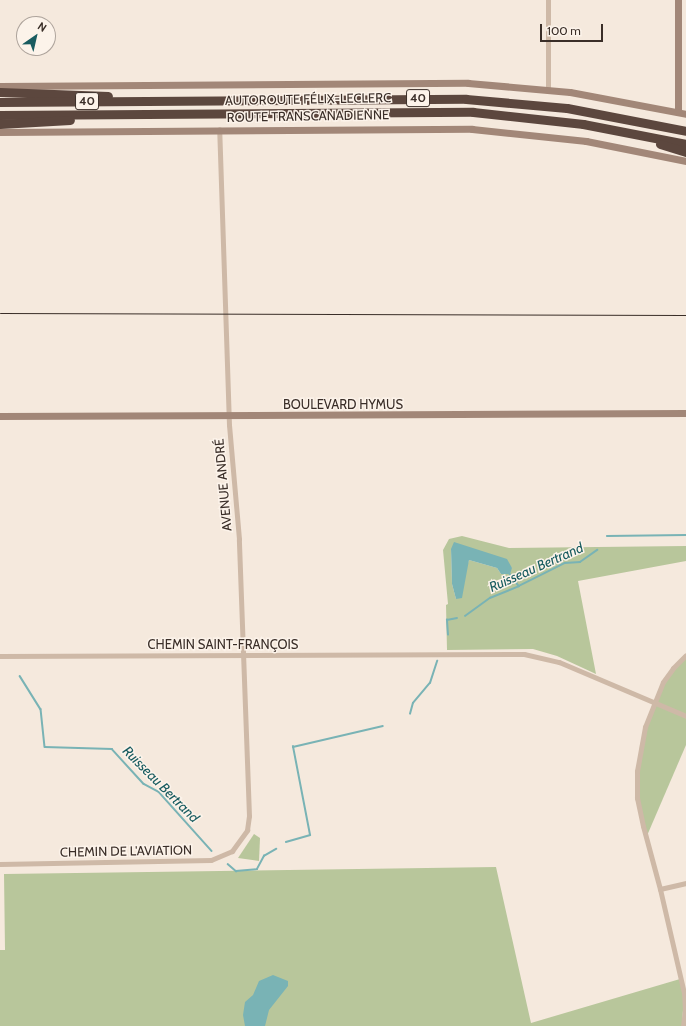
<!DOCTYPE html>
<html>
<head>
<meta charset="utf-8">
<style>
  body { margin:0 }
  #map { position:relative; width:686px; height:1026px; overflow:hidden; background:#f5e9dd; font-family:Cabin,sans-serif }
  div>[style] { position:absolute }
  [style*='--x'] { left:calc(var(--x)*1px); top:calc(var(--y)*1px); width:calc(var(--w)*1px); rotate:calc(var(--a)*1deg) }
  .green>* { inset:0; background:#b8c69b }
  .water>* { inset:0; background:#79b3b5 }
  .stream>* { height:1.5px; margin:-0.75px; padding:0 0.75px; transform-origin:0.75px; border-radius:0.75px; background:#79b3b5 }
  .street>* { height:5px; margin:-2.5px; padding:0 2.5px; transform-origin:2.5px; border-radius:2.5px; background:#ceb9a7 }
  .secondary>* { height:7px; margin:-3.5px; padding:0 3.5px; transform-origin:3.5px; border-radius:3.5px; background:#a28778 }
  .highway>* { height:9px; margin:-4.5px; padding:0 4.5px; transform-origin:4.5px; border-radius:4.5px; background:#5c473e }
  .tram>* { height:1px; margin:-0.5px; padding:0 0.5px; transform-origin:0.5px; border-radius:0.5px; background:#3a2e28 }
  span { translate:-50% -50%; white-space:nowrap; text-align:center; line-height:1.15; -webkit-text-stroke:3px #fcf3ea; paint-order:stroke }
  .shield-label span { padding:1px 3px; background:#fcf3ea; border:1px solid; border-radius:3px; -webkit-text-stroke-width:0 }
  .shield-label { font-size:12px; color:#3a2e28; font-weight:700 }
  .street-label { font-size:13px; color:#3a2e28 }
  .water-label { font-size:14px; color:#195c60; font-style:italic }
  .north { position:absolute; left:16px; top:16px; width:40px; height:40px; box-sizing:border-box; background:#fcf3ea; border:1px solid #aea49c; border-radius:50%; rotate:34deg; font-size:11px; font-weight:700; line-height:16px; text-align:center; color:#3a2e28 }
  .north::after { content:''; display:block; margin:auto; width:14px; height:18px; background:#195c60; clip-path:polygon(50% 0,100% 100%,50% 72%,0 100%) }
  .scale { position:absolute; left:540px; top:24px; width:63px; height:18px; box-sizing:border-box; border:2px solid #3a2e28; border-top:0; padding-left:5px; font-size:12px; line-height:14px; white-space:nowrap; color:#3a2e28; -webkit-text-stroke:3px #fcf3ea; paint-order:stroke }
</style>
</head>
<body>
<div id="map">
  <div class="green">
    <div style="clip-path:polygon(evenodd,462px 536px,509px 548px,686px 546px,686px 561px,578px 581px,596px 674px,557px 656px,533px 649px,447px 650px,446px 605px,448px 604px,443px 550px,449px 539px,462px 536px,451px 549px,512px 568px,501px 574px,497px 568px,469px 560px,456px 599px,452px 584px,451px 549px)"></div>
    <div style="clip-path:polygon(686px 655px,686px 745px,646px 838px,637px 798px,640px 745px,663px 682px)"></div>
    <div style="clip-path:polygon(254px 834px,260px 838px,259px 861px,238px 858px)"></div>
    <div style="clip-path:polygon(496px 867px,531px 1023px,680px 979px,684px 994px,682px 1026px,0 1026px,0 950px,5px 950px,4px 874px)"></div>
  </div>
  <div class="water">
    <div style="clip-path:polygon(454px 542px,507px 559px,512px 568px,510px 574px,501px 574px,497px 568px,469px 560px,462px 598px,456px 599px,452px 584px,451px 549px)"></div>
    <div style="clip-path:polygon(273px 975px,288px 981px,288px 986px,269px 1010px,265px 1026px,245px 1026px,243px 1015px,245px 1002px,253px 995px,259px 981px)"></div>
  </div>
  <div class="stream">
    <div style="--x:607;--y:536;--w:79;--a:-0.7"></div>
    <div style="--x:510;--y:574;--w:15;--a:53"></div>
    <div style="--x:465;--y:616;--w:31;--a:-36"></div>
    <div style="--x:490;--y:598;--w:31;--a:-22"></div>
    <div style="--x:519;--y:586;--w:51;--a:-26.6"></div>
    <div style="--x:565;--y:563;--w:15;--a:-4"></div>
    <div style="--x:580;--y:562;--w:21;--a:-35"></div>
    <div style="--x:448;--y:635;--w:15;--a:-94"></div>
    <div style="--x:447;--y:620;--w:10;--a:-11"></div>
    <div style="--x:20;--y:676;--w:39;--a:58"></div>
    <div style="--x:41;--y:709;--w:38;--a:84"></div>
    <div style="--x:45;--y:747;--w:67;--a:1.7"></div>
    <div style="--x:112;--y:749;--w:47;--a:47.6"></div>
    <div style="--x:144;--y:784;--w:17;--a:28"></div>
    <div style="--x:159;--y:792;--w:79;--a:48.1"></div>
    <div style="--x:410;--y:714;--w:11;--a:-75"></div>
    <div style="--x:413;--y:703;--w:26;--a:-50"></div>
    <div style="--x:430;--y:683;--w:23;--a:-72"></div>
    <div style="--x:286;--y:842;--w:25;--a:-16"></div>
    <div style="--x:310;--y:835;--w:90;--a:-100.9"></div>
    <div style="--x:293;--y:747;--w:92;--a:-13.1"></div>
    <div style="--x:228;--y:864;--w:11;--a:41"></div>
    <div style="--x:236;--y:871;--w:21;--a:-5"></div>
    <div style="--x:257;--y:869;--w:15;--a:-62"></div>
    <div style="--x:264;--y:856;--w:14;--a:-30"></div>
  </div>
  <div class="street">
    <div style="--x:548;--y:0;--w:89;--a:90"></div>
    <div style="--x:0;--y:656;--w:524;--a:-0.22"></div>
    <div style="--x:524;--y:654;--w:36;--a:13"></div>
    <div style="--x:559;--y:662;--w:138;--a:23"></div>
    <div style="--x:0;--y:864;--w:211;--a:-1.1"></div>
    <div style="--x:211;--y:860;--w:23;--a:-23"></div>
    <div style="--x:232;--y:851;--w:26;--a:-54"></div>
    <div style="--x:247;--y:830;--w:14;--a:-82"></div>
    <div style="--x:249;--y:816;--w:277;--a:-92.1"></div>
    <div style="--x:239;--y:539;--w:114;--a:-95"></div>
    <div style="--x:229;--y:425;--w:296;--a:-91.9"></div>
    <div style="--x:660;--y:889;--w:27;--a:-13"></div>
    <div style="--x:683;--y:1026;--w:16;--a:-83"></div>
    <div style="--x:685;--y:1010;--w:17;--a:-93"></div>
    <div style="--x:684;--y:993;--w:107;--a:-103"></div>
    <div style="--x:660;--y:889;--w:65;--a:-105.1"></div>
    <div style="--x:643;--y:826;--w:29;--a:-102"></div>
    <div style="--x:637;--y:798;--w:27;--a:-90"></div>
    <div style="--x:637;--y:771;--w:45;--a:-79.7"></div>
    <div style="--x:645;--y:727;--w:48;--a:-68.2"></div>
    <div style="--x:663;--y:682;--w:17;--a:-54"></div>
    <div style="--x:673;--y:668;--w:18;--a:-45"></div>
  </div>
  <div class="secondary">
    <div style="--x:678;--y:0;--w:112;--a:90"></div>
    <div style="--x:0;--y:86;--w:468;--a:-0.4"></div>
    <div style="--x:468;--y:83;--w:102;--a:5"></div>
    <div style="--x:570;--y:92;--w:118;--a:10.7"></div>
    <div style="--x:0;--y:132;--w:472;--a:-0.4"></div>
    <div style="--x:472;--y:129;--w:115;--a:6"></div>
    <div style="--x:586;--y:141;--w:102;--a:11.3"></div>
    <div style="--x:0;--y:416;--w:686;--a:-0.25"></div>
  </div>
  <div class="highway">
    <div style="--x:0;--y:92;--w:108;--a:2.1"></div>
    <div style="--x:0;--y:102;--w:466;--a:-0.4"></div>
    <div style="--x:466;--y:99;--w:101;--a:5.1"></div>
    <div style="--x:567;--y:108;--w:121;--a:10.9"></div>
    <div style="--x:0;--y:115;--w:473;--a:-0.4"></div>
    <div style="--x:473;--y:112;--w:111;--a:6.2"></div>
    <div style="--x:583;--y:124;--w:105;--a:11"></div>
    <div style="--x:0;--y:124;--w:70;--a:-3.3"></div>
    <div style="--x:660;--y:144;--w:27;--a:17"></div>
  </div>
  <div class="tram">
    <div style="--x:0;--y:313;--w:686;--a:0.17"></div>
  </div>
  <div class="shield-label">
    <span style="left:418px;top:98px">40</span>
    <span style="left:87px;top:101px">40</span>
  </div>
  <div class="street-label">
    <span style="left:308px;top:99px;rotate:-1deg">AUTOROUTE FÉLIX-LECLERC</span>
    <span style="left:308px;top:116px;rotate:-1deg">ROUTE TRANSCANADIENNE</span>
    <span style="left:343px;top:404px">BOULEVARD HYMUS</span>
    <span style="left:223px;top:485px;rotate:-95deg">AVENUE ANDRÉ</span>
    <span style="left:223px;top:644px">CHEMIN SAINT-FRANÇOIS</span>
    <span style="left:126px;top:851px;rotate:-1deg">CHEMIN DE L'AVIATION</span>
  </div>
  <div class="water-label">
    <span style="left:536px;top:567px;rotate:-24deg">Ruisseau Bertrand</span>
    <span style="left:161px;top:784px;rotate:45deg">Ruisseau Bertrand</span>
  </div>
  <div class="north">N</div>
  <div class="scale">100 m</div>
</div>
</body>
</html>
